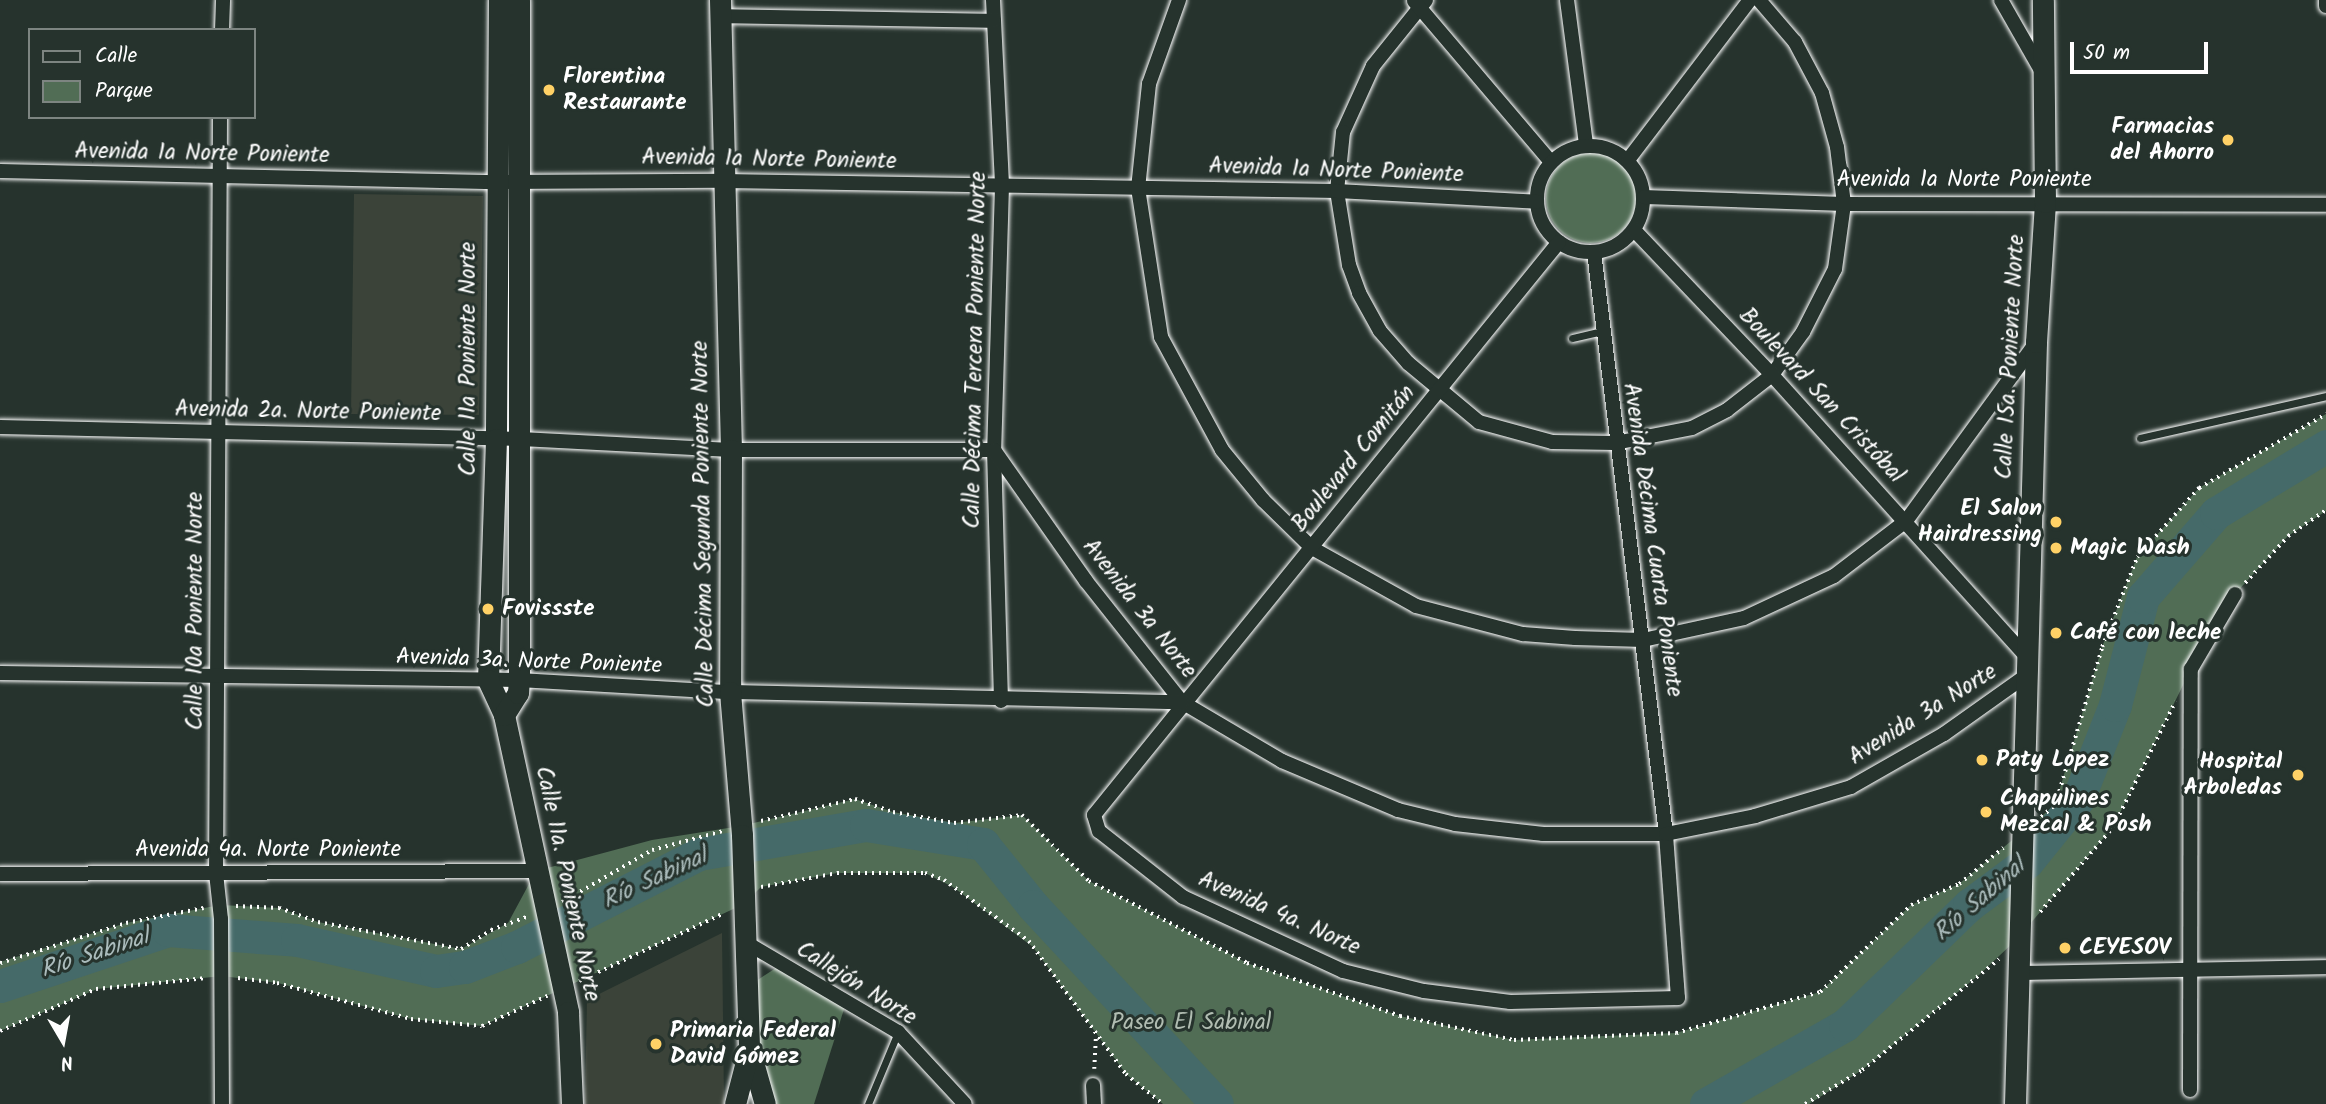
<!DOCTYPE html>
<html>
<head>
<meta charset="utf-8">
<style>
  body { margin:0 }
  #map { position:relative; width:2326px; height:1104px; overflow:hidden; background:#26332d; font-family:Kalam,sans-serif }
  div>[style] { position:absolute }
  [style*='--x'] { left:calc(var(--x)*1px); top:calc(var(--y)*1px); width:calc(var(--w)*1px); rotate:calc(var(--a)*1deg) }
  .built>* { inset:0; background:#3b4339 }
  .green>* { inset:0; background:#516d55 }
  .round { border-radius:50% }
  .river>* { height:33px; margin:-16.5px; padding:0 16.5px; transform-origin:16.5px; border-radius:16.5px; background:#456a69 }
  .path>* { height:3.5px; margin-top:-1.75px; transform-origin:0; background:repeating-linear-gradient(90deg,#fff 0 2px,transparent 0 7px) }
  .roads { filter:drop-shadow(0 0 2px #fff) drop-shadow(0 0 2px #fff) }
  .lane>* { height:7px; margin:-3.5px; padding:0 3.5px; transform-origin:3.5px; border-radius:3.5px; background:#26332d }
  .street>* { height:14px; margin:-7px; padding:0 7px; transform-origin:7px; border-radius:7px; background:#26332d }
  .street>.ring { margin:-7px; padding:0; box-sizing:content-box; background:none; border:14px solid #26332d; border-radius:50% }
  .secondary>* { height:21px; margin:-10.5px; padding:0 10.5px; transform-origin:10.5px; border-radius:10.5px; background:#26332d }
  .dots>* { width:19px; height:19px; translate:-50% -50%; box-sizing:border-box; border:4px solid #26332d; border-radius:50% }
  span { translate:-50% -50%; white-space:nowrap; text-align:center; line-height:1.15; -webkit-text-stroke:6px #26332d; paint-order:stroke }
  .poi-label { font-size:23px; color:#fff; font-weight:700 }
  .left { translate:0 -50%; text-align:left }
  .right { translate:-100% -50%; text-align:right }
  .street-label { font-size:23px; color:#fff }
  .park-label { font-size:23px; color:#b1bdb2 }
  .water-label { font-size:24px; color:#abbcbc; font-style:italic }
  .legend { position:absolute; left:28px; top:28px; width:228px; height:91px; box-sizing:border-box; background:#26332d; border:2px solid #7d8581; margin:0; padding:9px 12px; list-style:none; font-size:21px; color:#fff }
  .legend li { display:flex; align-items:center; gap:14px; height:35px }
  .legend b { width:35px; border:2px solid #7d8581 }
  .north { position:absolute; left:28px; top:1006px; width:70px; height:70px; -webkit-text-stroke:5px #26332d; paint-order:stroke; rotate:170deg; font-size:19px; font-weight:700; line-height:28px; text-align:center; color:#fff }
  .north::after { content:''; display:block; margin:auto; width:24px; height:32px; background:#fff; clip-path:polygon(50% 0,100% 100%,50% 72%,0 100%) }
  .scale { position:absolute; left:2070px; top:42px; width:138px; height:32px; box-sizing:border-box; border:4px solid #fff; border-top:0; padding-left:9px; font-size:21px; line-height:24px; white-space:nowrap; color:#fff; -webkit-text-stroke:5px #26332d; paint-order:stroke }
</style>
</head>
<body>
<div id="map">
  <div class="built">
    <div style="clip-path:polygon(354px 194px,483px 196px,479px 415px,351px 414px)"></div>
    <div style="clip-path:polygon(722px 933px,724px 1104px,585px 1104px,587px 1000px)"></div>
  </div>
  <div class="green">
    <div class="round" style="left:1546px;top:153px;width:90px;height:90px"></div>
    <div style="clip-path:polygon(2326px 414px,2326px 511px,2288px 536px,2235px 594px,2191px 669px,2113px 827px,2017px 939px,1979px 975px,1862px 1070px,1809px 1104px,1163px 1104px,1126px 1074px,1033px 947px,953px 887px,925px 873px,837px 873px,761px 887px,744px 904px,482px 1026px,411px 1019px,278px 983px,222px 976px,97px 989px,0 1031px,0 962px,126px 923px,220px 905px,279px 908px,318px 922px,461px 949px,508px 923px,536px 871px,652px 840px,741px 826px,855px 799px,893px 812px,954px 823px,1022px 815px,1089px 881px,1247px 963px,1400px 1016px,1514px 1040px,1676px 1033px,1820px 992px,1911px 905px,1959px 884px,2055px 805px,2102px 647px,2137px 557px,2199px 488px)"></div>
    <div style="clip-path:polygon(776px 968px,845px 1006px,814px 1104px,772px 1104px,755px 1051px,756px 981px)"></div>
  </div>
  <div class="river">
    <div style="--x:0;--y:986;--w:177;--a:-18.4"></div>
    <div style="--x:168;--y:930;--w:129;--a:4.4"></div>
    <div style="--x:297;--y:940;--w:142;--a:12.6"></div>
    <div style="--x:436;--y:971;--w:29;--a:-8"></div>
    <div style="--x:465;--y:967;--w:56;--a:-21"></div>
    <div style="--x:517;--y:947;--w:204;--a:-27.1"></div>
    <div style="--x:699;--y:854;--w:169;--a:-9.9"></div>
    <div style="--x:866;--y:825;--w:119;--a:9.2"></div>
    <div style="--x:983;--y:844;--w:80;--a:51.1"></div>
    <div style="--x:1033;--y:906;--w:270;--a:47.1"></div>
    <div style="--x:1706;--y:1104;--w:160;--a:-29.6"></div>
    <div style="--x:1845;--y:1025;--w:173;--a:-44.1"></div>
    <div style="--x:1969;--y:905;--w:72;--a:-36.6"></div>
    <div style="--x:2027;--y:862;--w:81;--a:-51"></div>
    <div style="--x:2078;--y:799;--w:101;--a:-68.5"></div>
    <div style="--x:2115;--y:705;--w:112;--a:-75.5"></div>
    <div style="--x:2143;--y:597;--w:111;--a:-49"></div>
    <div style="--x:2216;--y:513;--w:129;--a:-31.3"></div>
  </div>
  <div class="path">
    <div style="--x:2245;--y:583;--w:64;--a:-47.5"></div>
    <div style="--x:2288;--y:536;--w:46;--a:-34.4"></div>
    <div style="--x:2041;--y:817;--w:18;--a:-41"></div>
    <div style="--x:2055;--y:805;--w:165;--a:-73.4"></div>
    <div style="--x:2102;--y:647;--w:97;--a:-68.7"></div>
    <div style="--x:2137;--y:557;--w:93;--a:-48.1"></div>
    <div style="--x:2199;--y:488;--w:147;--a:-30.2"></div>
    <div style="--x:761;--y:821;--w:97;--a:-13.2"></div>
    <div style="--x:855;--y:799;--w:40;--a:18.9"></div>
    <div style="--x:893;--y:812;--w:62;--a:10.2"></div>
    <div style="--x:954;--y:823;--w:68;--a:-6.7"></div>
    <div style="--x:1022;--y:815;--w:94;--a:44.6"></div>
    <div style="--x:1089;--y:881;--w:178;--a:27.4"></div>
    <div style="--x:1247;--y:963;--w:162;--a:19.1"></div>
    <div style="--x:1400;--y:1016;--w:116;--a:11.9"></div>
    <div style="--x:1514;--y:1040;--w:162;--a:-2.5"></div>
    <div style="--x:1676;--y:1033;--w:150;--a:-15.9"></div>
    <div style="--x:1820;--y:992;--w:126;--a:-43.7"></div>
    <div style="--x:1911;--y:905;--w:52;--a:-23.6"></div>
    <div style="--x:1959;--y:884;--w:57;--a:-39.3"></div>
    <div style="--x:761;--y:887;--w:77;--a:-10.4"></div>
    <div style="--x:837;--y:873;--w:88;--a:0"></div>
    <div style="--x:925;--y:873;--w:20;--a:20"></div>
    <div style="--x:944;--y:880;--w:105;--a:35.7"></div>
    <div style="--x:1029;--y:941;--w:165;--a:53.9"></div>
    <div style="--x:1126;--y:1074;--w:48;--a:39"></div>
    <div style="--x:562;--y:902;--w:104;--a:-30"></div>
    <div style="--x:652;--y:850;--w:73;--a:-15"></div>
    <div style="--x:236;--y:906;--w:43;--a:2.7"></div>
    <div style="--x:279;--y:908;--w:41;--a:19.7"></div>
    <div style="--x:318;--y:922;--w:146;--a:10.7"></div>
    <div style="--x:461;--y:949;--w:36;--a:-32"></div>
    <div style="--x:491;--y:930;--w:40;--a:-20.2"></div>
    <div style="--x:2040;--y:912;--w:112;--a:-49.3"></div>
    <div style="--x:2113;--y:827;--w:140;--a:-63.6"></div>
    <div style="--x:0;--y:963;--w:132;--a:-17.6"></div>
    <div style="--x:126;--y:923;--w:79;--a:-10.9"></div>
    <div style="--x:238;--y:978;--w:39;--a:7"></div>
    <div style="--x:277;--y:983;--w:139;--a:15"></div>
    <div style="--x:411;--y:1019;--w:71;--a:5.6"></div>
    <div style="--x:482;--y:1026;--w:72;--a:-24.8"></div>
    <div style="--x:579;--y:981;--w:160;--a:-25.1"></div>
    <div style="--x:0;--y:1031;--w:105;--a:-23.6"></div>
    <div style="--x:96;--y:989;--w:111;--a:-5.7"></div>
    <div style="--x:1094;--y:1069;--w:34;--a:-87"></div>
    <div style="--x:1805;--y:1104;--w:66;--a:-30.8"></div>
    <div style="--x:1862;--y:1070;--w:176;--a:-39"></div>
  </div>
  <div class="roads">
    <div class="lane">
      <div style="--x:1572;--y:338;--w:31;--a:-13"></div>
      <div style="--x:2140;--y:438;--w:191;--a:-12.7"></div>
      <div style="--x:868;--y:1104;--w:78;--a:-67.4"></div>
    </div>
    <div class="street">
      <div style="--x:993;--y:0;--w:186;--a:87.2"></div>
      <div style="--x:1002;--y:186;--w:264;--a:91.7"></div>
      <div style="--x:994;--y:450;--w:251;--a:88.4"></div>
      <div style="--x:1179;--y:0;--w:89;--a:109.7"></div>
      <div style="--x:1149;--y:84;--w:105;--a:96"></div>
      <div style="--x:1138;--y:188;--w:151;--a:81.2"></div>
      <div style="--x:1161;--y:337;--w:128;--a:61.6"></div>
      <div style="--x:1222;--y:450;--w:65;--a:50.6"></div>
      <div style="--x:1263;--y:500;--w:69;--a:44.4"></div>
      <div style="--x:1312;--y:548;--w:119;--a:29.1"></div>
      <div style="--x:1416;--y:606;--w:111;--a:14.7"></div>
      <div style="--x:1523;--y:634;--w:52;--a:4.4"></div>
      <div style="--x:1575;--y:638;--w:68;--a:1.7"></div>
      <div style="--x:1643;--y:640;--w:103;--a:-12.3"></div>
      <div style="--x:1744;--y:618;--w:99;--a:-25"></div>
      <div style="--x:1834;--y:576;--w:91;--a:-37.4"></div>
      <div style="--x:1906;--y:521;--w:219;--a:-53.9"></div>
      <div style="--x:1426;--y:0;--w:85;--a:128.8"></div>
      <div style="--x:1373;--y:66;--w:72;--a:114.4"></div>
      <div style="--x:1343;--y:132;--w:59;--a:95.8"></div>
      <div style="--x:1337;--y:191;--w:75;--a:80.8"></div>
      <div style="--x:1349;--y:265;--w:30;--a:70"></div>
      <div style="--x:1359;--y:293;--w:43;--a:61.1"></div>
      <div style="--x:1380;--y:331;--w:43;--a:48.8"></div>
      <div style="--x:1408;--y:363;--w:92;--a:39.7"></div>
      <div style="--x:1479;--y:422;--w:76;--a:15.3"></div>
      <div style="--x:1552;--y:442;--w:63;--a:0.9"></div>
      <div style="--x:1615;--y:443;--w:78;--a:-11"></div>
      <div style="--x:1692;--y:428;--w:39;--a:-27"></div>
      <div style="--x:1727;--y:410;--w:57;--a:-37.9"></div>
      <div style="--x:1772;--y:375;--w:53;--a:-54.2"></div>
      <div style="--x:1803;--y:332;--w:71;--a:-63.1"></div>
      <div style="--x:1835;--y:269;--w:66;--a:-82.1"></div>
      <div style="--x:1844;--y:204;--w:57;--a:-97"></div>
      <div style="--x:1837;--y:147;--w:56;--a:-105.5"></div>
      <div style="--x:1822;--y:93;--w:58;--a:-117.9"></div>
      <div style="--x:1795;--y:42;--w:55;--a:-130.6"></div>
      <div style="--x:1567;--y:0;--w:146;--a:82.5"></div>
      <div style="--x:2001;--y:0;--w:83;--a:60.3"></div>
      <div style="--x:2326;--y:0;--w:6;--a:90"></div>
      <div style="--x:1414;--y:1;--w:211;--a:49.6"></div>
      <div style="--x:720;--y:16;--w:274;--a:1"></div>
      <div style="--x:222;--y:30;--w:30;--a:-88"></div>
      <div style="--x:220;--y:117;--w:756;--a:90.3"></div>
      <div style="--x:216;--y:873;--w:46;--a:83.8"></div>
      <div style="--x:221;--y:919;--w:185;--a:89.7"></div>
      <div class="ring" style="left:1537px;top:146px;width:92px;height:92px"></div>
      <div style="--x:1628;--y:160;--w:201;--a:-52.7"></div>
      <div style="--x:0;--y:171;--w:496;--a:1.3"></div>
      <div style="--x:496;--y:182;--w:228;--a:-0.3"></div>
      <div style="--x:724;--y:181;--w:613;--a:0.93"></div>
      <div style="--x:1337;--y:191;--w:200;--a:3.1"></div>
      <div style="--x:1644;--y:197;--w:200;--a:2"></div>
      <div style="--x:1844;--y:204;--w:482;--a:0.1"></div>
      <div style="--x:1634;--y:230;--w:200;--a:46.4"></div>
      <div style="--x:1772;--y:375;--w:382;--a:47.9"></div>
      <div style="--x:1559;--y:242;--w:738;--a:129.06"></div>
      <div style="--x:1094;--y:815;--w:17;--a:73"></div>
      <div style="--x:1099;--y:831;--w:107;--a:38.2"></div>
      <div style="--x:1183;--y:897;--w:176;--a:24.8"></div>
      <div style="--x:1343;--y:971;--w:83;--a:13.9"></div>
      <div style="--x:1424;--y:991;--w:87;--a:7.3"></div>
      <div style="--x:1510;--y:1002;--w:168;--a:-1.4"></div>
      <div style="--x:1678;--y:998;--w:164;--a:-94.2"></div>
      <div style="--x:1666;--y:834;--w:586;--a:-97.05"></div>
      <div style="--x:0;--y:427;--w:521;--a:1.32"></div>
      <div style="--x:521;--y:439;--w:210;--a:3"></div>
      <div style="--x:731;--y:450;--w:263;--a:0"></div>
      <div style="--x:994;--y:450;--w:160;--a:54.9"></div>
      <div style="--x:1086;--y:581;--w:154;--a:51.6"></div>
      <div style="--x:1182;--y:702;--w:116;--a:30.5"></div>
      <div style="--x:1282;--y:761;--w:126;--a:22.9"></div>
      <div style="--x:1398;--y:810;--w:59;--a:13.8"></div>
      <div style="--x:1455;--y:824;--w:89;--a:6.5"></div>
      <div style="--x:1543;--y:834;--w:123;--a:0"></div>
      <div style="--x:1666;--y:834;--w:91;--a:-11.4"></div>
      <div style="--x:1755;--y:816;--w:100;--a:-16.8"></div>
      <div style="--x:1851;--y:787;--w:107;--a:-29.7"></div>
      <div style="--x:1944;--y:734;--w:102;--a:-35.4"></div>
      <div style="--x:0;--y:673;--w:519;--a:0.77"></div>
      <div style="--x:519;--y:680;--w:211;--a:3.3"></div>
      <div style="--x:730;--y:692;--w:452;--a:1.3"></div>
      <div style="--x:0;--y:874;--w:536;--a:-0.32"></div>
      <div style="--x:745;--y:942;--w:178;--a:30.5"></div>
      <div style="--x:898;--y:1032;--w:98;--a:47.1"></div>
      <div style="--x:2016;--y:973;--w:310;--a:-1.1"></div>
      <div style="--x:1093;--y:1085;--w:19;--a:87"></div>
      <div style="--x:2190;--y:1090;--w:421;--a:-89.9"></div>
      <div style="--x:2191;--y:669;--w:87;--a:-59.6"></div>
    </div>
    <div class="secondary">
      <div style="--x:499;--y:0;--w:439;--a:90.4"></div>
      <div style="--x:496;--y:439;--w:241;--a:91.9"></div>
      <div style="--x:488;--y:680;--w:38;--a:65"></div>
      <div style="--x:504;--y:715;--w:304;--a:77.8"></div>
      <div style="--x:568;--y:1012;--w:92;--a:87.5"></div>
      <div style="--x:720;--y:0;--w:450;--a:88.6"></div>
      <div style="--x:731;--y:450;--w:242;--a:90.2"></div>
      <div style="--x:730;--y:692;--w:144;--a:85.2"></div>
      <div style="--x:742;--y:835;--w:213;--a:88.1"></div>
      <div style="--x:749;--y:1048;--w:58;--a:74.1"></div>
      <div style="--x:504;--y:715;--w:26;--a:-58"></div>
      <div style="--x:518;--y:693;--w:13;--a:-86"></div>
      <div style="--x:519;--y:680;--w:680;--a:-90"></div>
      <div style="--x:735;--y:1104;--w:56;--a:-75.5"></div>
      <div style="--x:2015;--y:1104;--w:762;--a:-88.42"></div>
      <div style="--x:2036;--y:342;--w:140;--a:-86.3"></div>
      <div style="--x:2045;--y:202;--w:202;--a:-90.6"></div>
    </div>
  </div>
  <div class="dots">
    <div style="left:549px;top:90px;background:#ffd166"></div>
    <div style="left:2228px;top:140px;background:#ffd166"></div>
    <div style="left:2056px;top:522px;background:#ffd166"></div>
    <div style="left:2056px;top:548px;background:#ffd166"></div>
    <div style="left:488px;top:609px;background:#ffd166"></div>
    <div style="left:2056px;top:633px;background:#ffd166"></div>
    <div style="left:1982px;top:760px;background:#ffd166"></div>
    <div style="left:2298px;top:775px;background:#ffd166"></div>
    <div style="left:1986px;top:812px;background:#ffd166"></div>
    <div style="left:2065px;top:948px;background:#ffd166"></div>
    <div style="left:656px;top:1044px;background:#ffd166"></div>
  </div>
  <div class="poi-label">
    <span class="left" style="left:563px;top:90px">Florentina<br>Restaurante</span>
    <span class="right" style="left:2214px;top:140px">Farmacias<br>del Ahorro</span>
    <span class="right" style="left:2042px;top:522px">El Salon<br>Hairdressing</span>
    <span class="left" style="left:2070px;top:548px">Magic Wash</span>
    <span class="left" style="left:502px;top:609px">Fovissste</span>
    <span class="left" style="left:2070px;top:633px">Café con leche</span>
    <span class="left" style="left:1996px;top:760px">Paty Lopez</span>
    <span class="right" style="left:2282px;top:775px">Hospital<br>Arboledas</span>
    <span class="left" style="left:2000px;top:812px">Chapulines<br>Mezcal &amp; Posh</span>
    <span class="left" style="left:2079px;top:948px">CEYESOV</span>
    <span class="left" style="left:670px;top:1044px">Primaria Federal<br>David Gómez</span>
  </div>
  <div class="street-label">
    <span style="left:202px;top:154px;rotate:1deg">Avenida 1a Norte Poniente</span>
    <span style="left:769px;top:160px;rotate:1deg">Avenida 1a Norte Poniente</span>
    <span style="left:1336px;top:171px;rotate:2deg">Avenida 1a Norte Poniente</span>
    <span style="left:1964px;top:180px">Avenida 1a Norte Poniente</span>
    <span style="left:976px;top:350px;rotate:-89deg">Calle Décima Tercera Poniente Norte</span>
    <span style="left:2011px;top:357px;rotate:-87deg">Calle 15a. Poniente Norte</span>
    <span style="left:469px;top:359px;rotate:-90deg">Calle 11a Poniente Norte</span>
    <span style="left:1821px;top:396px;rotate:47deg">Boulevard San Cristóbal</span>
    <span style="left:308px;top:412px;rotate:1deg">Avenida 2a. Norte Poniente</span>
    <span style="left:1354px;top:459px;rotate:-51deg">Boulevard Comitán</span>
    <span style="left:704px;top:524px;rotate:-91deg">Calle Décima Segunda Poniente Norte</span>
    <span style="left:1652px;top:540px;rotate:82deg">Avenida Décima Cuarta Poniente</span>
    <span style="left:1139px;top:609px;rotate:52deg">Avenida 3a Norte</span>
    <span style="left:196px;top:611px;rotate:-90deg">Calle 10a Poniente Norte</span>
    <span style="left:529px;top:662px;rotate:2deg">Avenida 3a. Norte Poniente</span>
    <span style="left:1923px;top:715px;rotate:-32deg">Avenida 3a Norte</span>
    <span style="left:268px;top:850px">Avenida 4a. Norte Poniente</span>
    <span style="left:567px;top:884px;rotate:78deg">Calle 11a. Poniente Norte</span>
    <span style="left:1279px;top:914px;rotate:24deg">Avenida 4a. Norte</span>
    <span style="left:856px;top:984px;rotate:32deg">Callejón Norte</span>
  </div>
  <div class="park-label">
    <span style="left:1191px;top:1023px">Paseo El Sabinal</span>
  </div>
  <div class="water-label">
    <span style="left:655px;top:879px;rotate:-25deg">Río Sabinal</span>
    <span style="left:1980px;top:900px;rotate:-41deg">Río Sabinal</span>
    <span style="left:95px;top:954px;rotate:-18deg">Río Sabinal</span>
  </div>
  <ul class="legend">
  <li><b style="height:9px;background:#26332d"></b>Calle</li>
  <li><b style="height:19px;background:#516d55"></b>Parque</li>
  </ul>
  <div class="north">N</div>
  <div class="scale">50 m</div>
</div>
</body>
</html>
